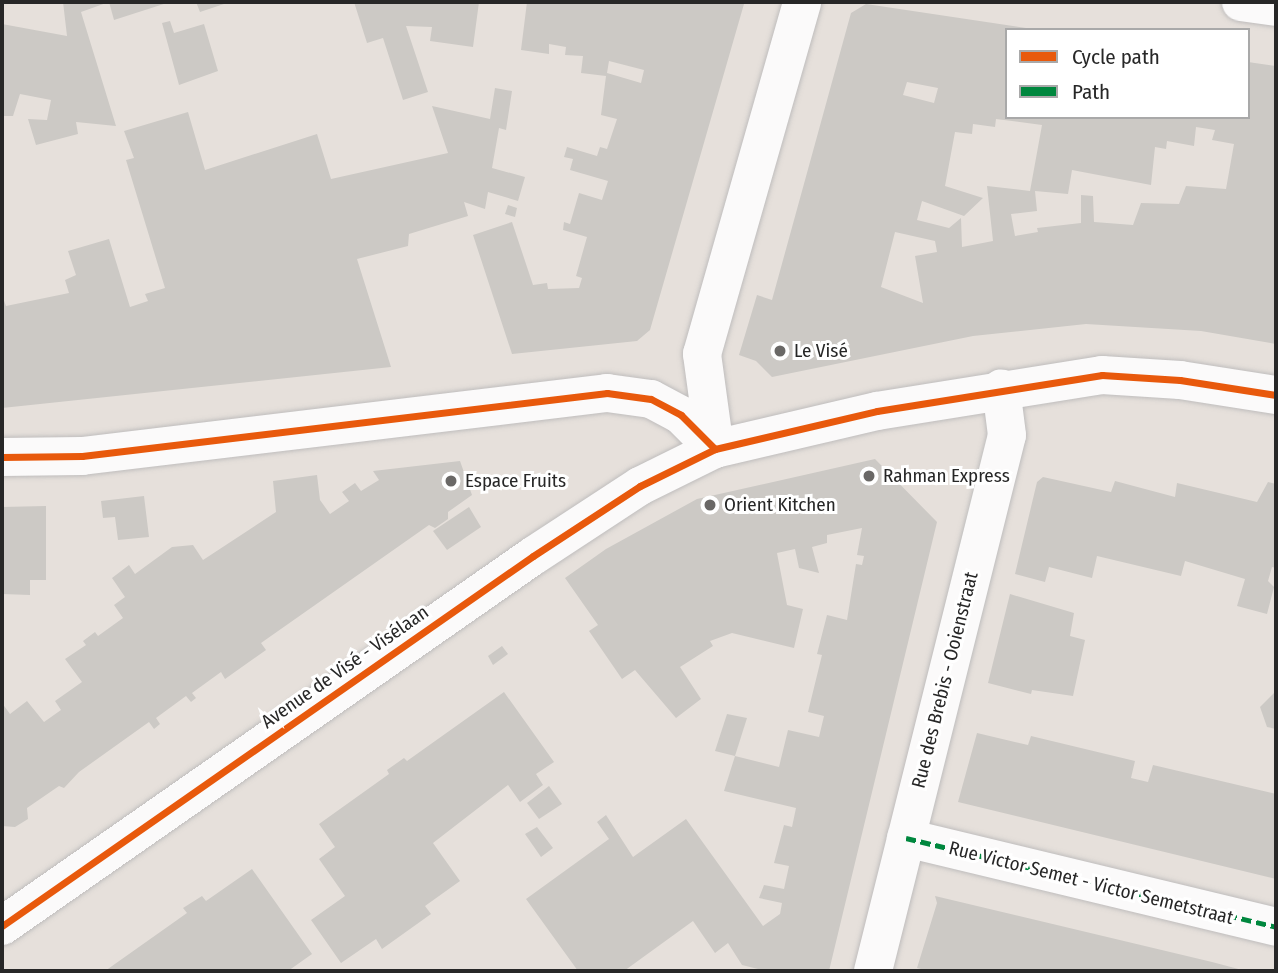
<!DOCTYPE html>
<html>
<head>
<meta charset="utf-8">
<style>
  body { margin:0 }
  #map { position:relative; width:1278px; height:973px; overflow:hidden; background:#e6e0db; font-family:"Fira Sans Condensed",sans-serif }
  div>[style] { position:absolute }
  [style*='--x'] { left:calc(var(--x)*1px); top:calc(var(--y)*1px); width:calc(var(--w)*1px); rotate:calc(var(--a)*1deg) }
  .building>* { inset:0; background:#ccc9c5 }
  .roads { filter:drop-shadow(0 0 2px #bfbdbd) drop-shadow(0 0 2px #bfbdbd) }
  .minor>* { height:38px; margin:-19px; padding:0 19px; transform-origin:19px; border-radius:19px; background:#fbfafa }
  .tertiary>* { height:38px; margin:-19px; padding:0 19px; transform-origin:19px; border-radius:19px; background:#fbfafa }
  .quiet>* { height:5px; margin-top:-2.5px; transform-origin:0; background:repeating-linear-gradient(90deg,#00873e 0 10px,transparent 0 15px) }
  .cycleway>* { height:7px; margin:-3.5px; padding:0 3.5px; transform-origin:3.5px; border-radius:3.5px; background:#e8590c }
  .dots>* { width:19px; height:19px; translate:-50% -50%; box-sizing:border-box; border:4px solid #fff; border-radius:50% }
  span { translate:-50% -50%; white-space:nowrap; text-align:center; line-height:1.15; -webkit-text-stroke:6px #fff; paint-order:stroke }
  .poi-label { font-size:19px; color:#272727 }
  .left { translate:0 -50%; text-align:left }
  .street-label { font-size:19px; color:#272727 }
  .frame { position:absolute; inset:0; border:4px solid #272727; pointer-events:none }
  .legend { position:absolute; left:1005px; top:28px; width:245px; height:91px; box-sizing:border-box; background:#fff; border:2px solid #a9a9a9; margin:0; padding:9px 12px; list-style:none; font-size:21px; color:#272727 }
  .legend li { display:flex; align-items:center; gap:14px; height:35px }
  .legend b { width:35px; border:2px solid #a9a9a9 }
</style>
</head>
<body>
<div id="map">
  <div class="building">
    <div style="clip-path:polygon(63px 2px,109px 2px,81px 12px,116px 126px,76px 122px,78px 134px,36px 145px,28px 119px,47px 120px,51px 100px,20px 94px,13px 116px,2px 116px,2px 24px,67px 36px)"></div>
    <div style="clip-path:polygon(109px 2px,170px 2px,114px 20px)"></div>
    <div style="clip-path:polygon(196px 2px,230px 2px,200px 12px)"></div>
    <div style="clip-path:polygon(354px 2px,479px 2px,473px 47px,430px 41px,432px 27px,406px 26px,428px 92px,403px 100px,383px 38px,367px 43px)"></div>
    <div style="clip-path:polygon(evenodd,527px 2px,744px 4px,650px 330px,637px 341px,512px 354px,473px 235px,512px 222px,533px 285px,547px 283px,548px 289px,579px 288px,582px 278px,576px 276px,587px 237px,563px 230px,564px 222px,570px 224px,579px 193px,602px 200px,608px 181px,570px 170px,573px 159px,564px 157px,567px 147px,597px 156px,600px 147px,607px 149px,617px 119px,601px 115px,606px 76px,581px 73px,583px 56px,565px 55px,566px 47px,549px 44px,549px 54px,521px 50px,527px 2px,609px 61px,644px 70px,641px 83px,607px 73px,609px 61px)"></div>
    <div style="clip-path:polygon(evenodd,866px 4px,1026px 28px,1007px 30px,1007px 117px,1248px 117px,1248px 62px,1276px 66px,1276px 344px,1201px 331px,1086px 324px,973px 336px,772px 377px,756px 361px,739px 355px,757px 295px,772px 300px,851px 13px,866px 4px,907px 82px,938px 88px,934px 103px,903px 95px,907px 82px,866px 4px,996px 119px,1042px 125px,1030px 191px,987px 186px,993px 241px,962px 247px,961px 218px,949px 228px,917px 220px,922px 201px,964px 216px,983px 198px,945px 186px,955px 132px,972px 134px,973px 124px,995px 127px,996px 119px,866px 4px,1196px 127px,1215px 130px,1212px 140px,1234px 144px,1226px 189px,1186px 186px,1179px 204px,1141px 203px,1133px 225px,1094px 222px,1093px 196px,1081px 195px,1081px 223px,1037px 228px,1038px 232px,1015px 236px,1011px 214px,1037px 211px,1035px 191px,1068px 194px,1072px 170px,1151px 185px,1155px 147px,1166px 149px,1167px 141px,1194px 146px,1196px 127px,866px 4px,895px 232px,935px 241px,937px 252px,915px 256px,923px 303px,881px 287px,895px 232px)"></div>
    <div style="clip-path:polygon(170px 21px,174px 33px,204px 24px,218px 71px,179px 85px,162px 23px)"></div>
    <div style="clip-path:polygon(495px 88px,512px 91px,506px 130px,499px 128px,492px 168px,525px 177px,518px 201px,488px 192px,485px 209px,464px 202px,468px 216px,409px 234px,408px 246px,357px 259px,391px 367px,2px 408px,2px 295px,6px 306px,69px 293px,65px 280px,76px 275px,68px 251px,109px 239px,130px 307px,148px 301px,145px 294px,165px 288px,126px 160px,134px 158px,124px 131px,188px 112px,205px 170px,317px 134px,331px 179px,448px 153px,432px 106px,490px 119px)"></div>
    <div style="clip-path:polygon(508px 205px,517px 208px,515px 217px,505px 214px)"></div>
    <div style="clip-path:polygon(875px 459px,937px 522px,829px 971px,766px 971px,742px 965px,728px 943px,715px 953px,693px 921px,624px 971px,578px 971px,526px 899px,609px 839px,597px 822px,606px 815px,633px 857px,686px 819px,763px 926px,780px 914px,782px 903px,759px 898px,764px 885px,784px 889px,789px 866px,774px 863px,784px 825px,792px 827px,796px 808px,724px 791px,735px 756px,779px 767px,788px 730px,819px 737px,824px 716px,808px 712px,822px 655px,817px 654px,827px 615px,847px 620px,856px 564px,862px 565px,864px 556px,857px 555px,862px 528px,827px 535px,827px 543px,812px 547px,819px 573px,799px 568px,795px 549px,777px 553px,787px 605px,803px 609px,794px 648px,732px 633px,710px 641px,713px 646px,680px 667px,701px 699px,676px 718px,635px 670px,622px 679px,589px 631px,598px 625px,565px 578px,606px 549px,697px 499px)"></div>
    <div style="clip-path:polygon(460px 461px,472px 495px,448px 512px,448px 519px,435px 528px,429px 525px,261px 643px,266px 650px,225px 679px,221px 672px,192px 693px,196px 698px,191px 702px,186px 696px,156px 718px,160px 724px,154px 729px,149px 722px,79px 772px,64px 788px,59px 786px,27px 808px,28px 819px,15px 827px,2px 826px,2px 703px,10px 714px,27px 701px,44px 722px,61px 710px,55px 701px,82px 682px,65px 659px,86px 645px,83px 641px,95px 632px,98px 636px,123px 618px,114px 605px,125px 597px,112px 578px,129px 565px,135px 574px,172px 547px,193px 545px,203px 560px,276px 512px,273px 481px,317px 475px,320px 500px,330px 514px,349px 501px,342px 492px,355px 483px,361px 491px,379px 480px,373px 471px)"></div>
    <div style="clip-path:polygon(1043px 477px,1111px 492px,1115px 481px,1175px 497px,1177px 483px,1257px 502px,1268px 482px,1276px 484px,1276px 568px,1272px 567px,1268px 581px,1274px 587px,1267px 614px,1237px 606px,1245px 579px,1185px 561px,1181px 576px,1097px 556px,1092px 578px,1049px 567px,1045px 582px,1015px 574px,1037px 482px)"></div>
    <div style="clip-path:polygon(144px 496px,149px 537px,118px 540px,115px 517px,103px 518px,101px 501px)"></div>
    <div style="clip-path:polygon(46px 506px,46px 580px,30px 580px,30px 595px,2px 594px,2px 507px)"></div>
    <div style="clip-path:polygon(469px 507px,481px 527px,447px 550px,433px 531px)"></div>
    <div style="clip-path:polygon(1010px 594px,1074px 613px,1070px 636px,1085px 640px,1073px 696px,1032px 690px,1031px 694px,988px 683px)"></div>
    <div style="clip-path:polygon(502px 646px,508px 654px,493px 665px,488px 656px)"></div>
    <div style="clip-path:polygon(1276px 691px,1276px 729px,1267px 727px,1260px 707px)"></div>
    <div style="clip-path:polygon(504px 692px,554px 762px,536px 774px,543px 785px,520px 802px,508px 785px,433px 843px,460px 881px,425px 906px,431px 914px,382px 949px,376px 939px,341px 963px,311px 920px,345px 896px,319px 859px,335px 847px,319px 824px,389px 774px,387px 770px,404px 758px,407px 761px)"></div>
    <div style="clip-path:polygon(727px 714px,747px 718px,735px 756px,715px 751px)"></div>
    <div style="clip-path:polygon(977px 733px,1028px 745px,1031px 736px,1135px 761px,1131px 778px,1148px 782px,1153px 765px,1276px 794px,1276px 879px,958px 802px)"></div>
    <div style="clip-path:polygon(549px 786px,562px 804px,539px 819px,527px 803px)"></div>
    <div style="clip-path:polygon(537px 827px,553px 848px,541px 857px,525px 834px)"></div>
    <div style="clip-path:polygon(252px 869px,312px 954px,288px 971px,105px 971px,187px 913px,183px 908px,202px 896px,206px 901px)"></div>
    <div style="clip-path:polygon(935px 896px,1212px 962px,1246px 971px,929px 971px,917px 968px,937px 903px)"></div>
  </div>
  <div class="roads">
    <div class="minor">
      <div style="--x:1241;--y:2;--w:35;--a:8"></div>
      <div style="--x:715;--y:449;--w:96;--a:-97.8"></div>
      <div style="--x:702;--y:354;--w:366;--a:-74.1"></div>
      <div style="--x:2;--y:457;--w:80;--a:-0.7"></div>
      <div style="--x:82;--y:456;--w:529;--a:-6.84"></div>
      <div style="--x:607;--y:393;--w:44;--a:7.8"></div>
      <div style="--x:651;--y:399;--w:34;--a:28"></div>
      <div style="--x:681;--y:415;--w:48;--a:45"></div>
      <div style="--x:906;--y:838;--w:381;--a:13.5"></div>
      <div style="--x:873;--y:971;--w:552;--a:-75.96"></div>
      <div style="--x:1007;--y:435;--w:47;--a:-97.3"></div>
    </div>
    <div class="tertiary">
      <div style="--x:2;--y:926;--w:647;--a:-34.87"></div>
      <div style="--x:533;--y:556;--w:128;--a:-33.2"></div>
      <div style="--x:640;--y:486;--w:84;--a:-26.3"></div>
      <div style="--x:715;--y:449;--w:166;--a:-13.2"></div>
      <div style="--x:877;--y:411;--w:228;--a:-9.1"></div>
      <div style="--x:1102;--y:375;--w:78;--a:3.7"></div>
      <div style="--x:1180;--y:380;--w:97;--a:8.9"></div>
    </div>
  </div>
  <div class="quiet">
    <div style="--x:906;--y:838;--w:381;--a:13.5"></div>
  </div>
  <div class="cycleway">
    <div style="--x:2;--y:457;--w:80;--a:-0.7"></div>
    <div style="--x:82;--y:456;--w:529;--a:-6.84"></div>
    <div style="--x:607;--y:393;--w:44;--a:7.8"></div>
    <div style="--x:651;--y:399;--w:34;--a:28"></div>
    <div style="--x:681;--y:415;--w:48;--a:45"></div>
    <div style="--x:2;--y:926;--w:647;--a:-34.87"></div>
    <div style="--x:533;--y:556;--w:128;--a:-33.2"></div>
    <div style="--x:640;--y:486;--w:84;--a:-26.3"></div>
    <div style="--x:715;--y:449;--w:166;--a:-13.2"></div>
    <div style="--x:877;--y:411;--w:228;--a:-9.1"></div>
    <div style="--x:1102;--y:375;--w:78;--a:3.7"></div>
    <div style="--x:1180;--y:380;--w:97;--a:8.9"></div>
  </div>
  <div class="dots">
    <div style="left:780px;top:351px;background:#6a6866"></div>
    <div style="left:869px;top:476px;background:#6a6866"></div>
    <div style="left:451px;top:481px;background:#6a6866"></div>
    <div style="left:710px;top:505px;background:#6a6866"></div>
  </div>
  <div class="poi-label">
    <span class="left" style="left:794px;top:351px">Le Visé</span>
    <span class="left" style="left:883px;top:476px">Rahman Express</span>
    <span class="left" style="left:465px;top:481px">Espace Fruits</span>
    <span class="left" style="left:724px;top:505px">Orient Kitchen</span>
  </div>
  <div class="street-label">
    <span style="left:345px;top:667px;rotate:-35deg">Avenue de Visé - Visélaan</span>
    <span style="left:945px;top:680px;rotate:-76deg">Rue des Brebis - Ooienstraat</span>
    <span style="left:1091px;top:883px;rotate:14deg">Rue Victor Semet - Victor Semetstraat</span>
  </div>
  <div class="frame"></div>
  <ul class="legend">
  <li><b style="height:9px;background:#e8590c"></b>Cycle path</li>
  <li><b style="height:9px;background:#00873e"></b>Path</li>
  </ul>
</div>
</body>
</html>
